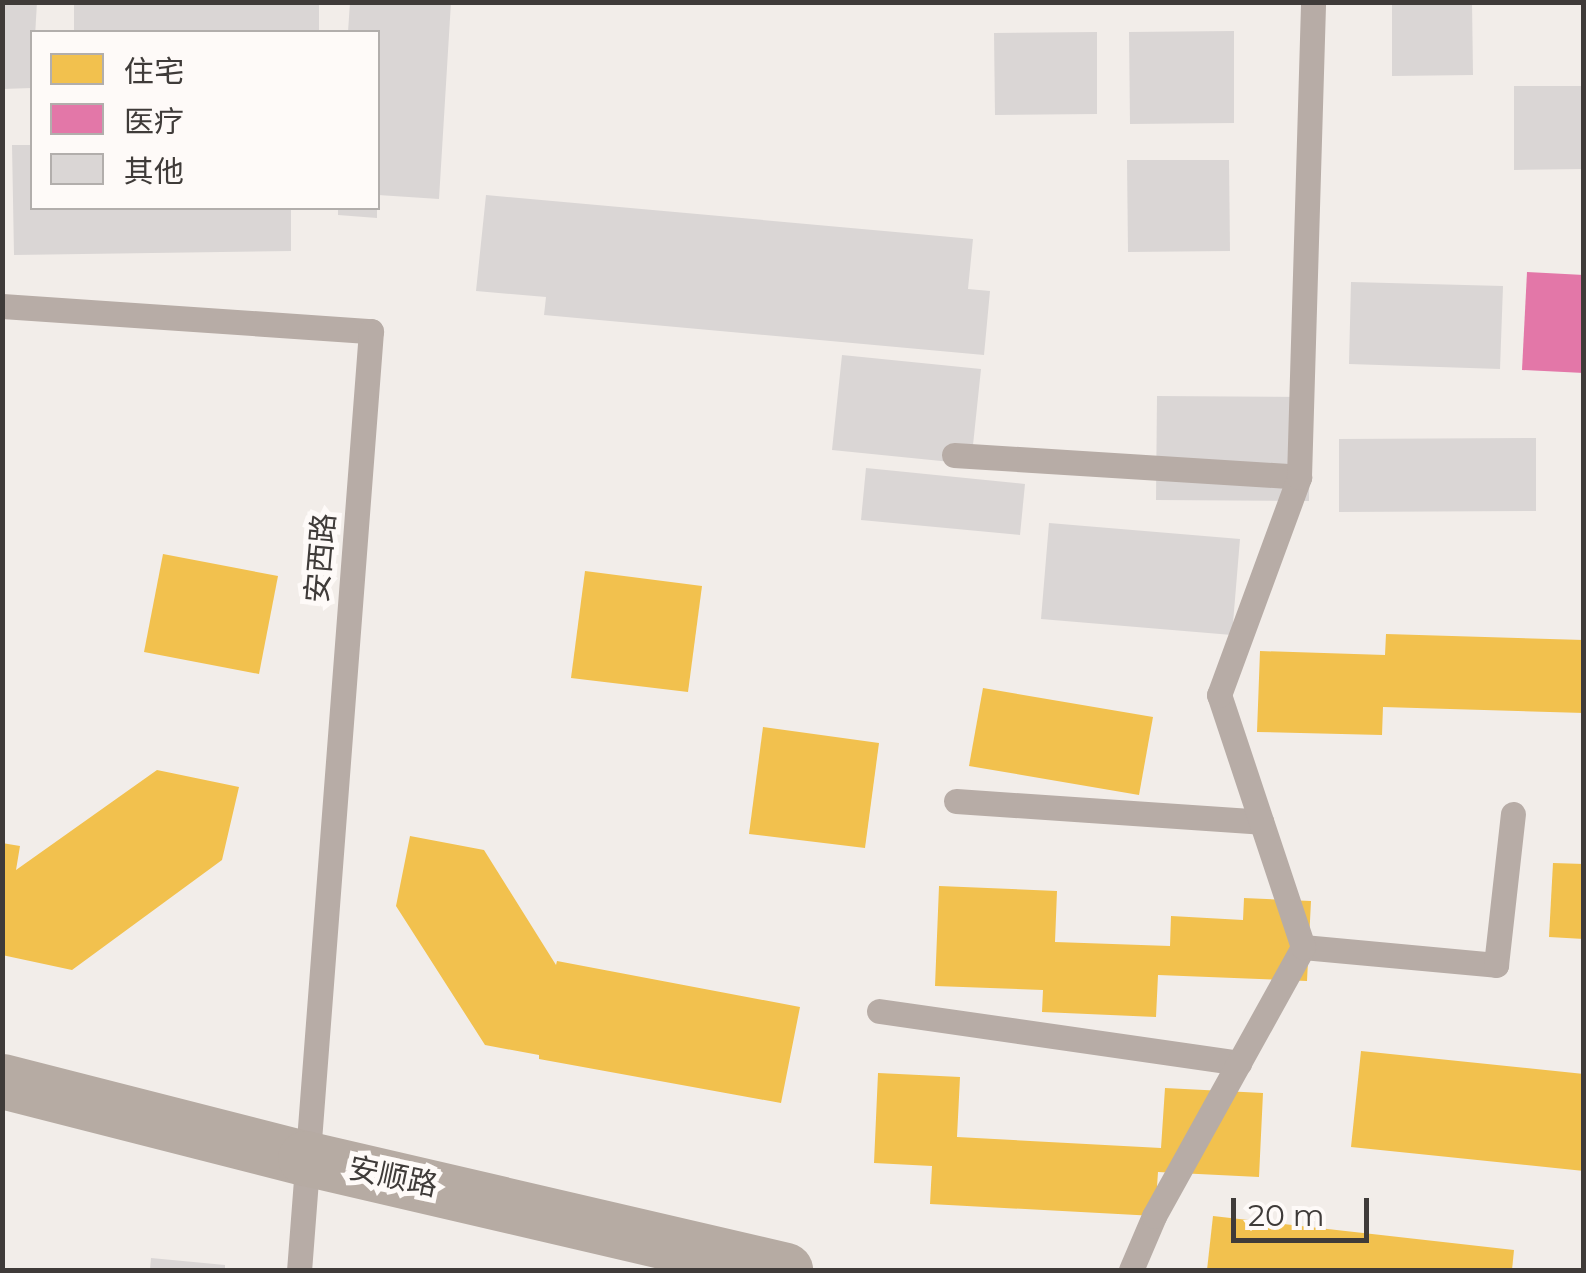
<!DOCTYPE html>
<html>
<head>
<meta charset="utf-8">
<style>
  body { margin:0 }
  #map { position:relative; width:1586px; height:1273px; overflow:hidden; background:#f2ede9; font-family:Montserrat,"Noto Sans SC",sans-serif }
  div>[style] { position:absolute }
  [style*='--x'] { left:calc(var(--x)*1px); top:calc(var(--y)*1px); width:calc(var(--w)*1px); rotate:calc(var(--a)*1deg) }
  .homes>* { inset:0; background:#f2c14e }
  .health>* { inset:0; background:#e377a8 }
  .building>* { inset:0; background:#dad6d5 }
  .lane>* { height:25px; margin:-12.5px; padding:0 12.5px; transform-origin:12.5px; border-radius:12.5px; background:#b7aca6 }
  .secondary>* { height:55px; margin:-27.5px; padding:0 27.5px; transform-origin:27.5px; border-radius:27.5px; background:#b6aba3 }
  span { translate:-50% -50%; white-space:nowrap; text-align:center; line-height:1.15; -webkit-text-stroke:10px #fefaf8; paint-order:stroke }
  .street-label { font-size:30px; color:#3f3b39 }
  .frame { position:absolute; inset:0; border:5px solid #3f3b39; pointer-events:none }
  .legend { position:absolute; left:30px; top:30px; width:350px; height:180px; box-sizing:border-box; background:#fefaf8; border:2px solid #b2aeac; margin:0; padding:12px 18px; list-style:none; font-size:30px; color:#3f3b39 }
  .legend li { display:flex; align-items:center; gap:20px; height:50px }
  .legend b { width:50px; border:2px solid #b2aeac }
  .scale { position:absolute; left:1231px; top:1198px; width:138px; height:45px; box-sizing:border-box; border:5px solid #3f3b39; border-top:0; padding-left:12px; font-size:30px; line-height:35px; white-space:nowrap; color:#3f3b39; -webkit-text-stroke:8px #fefaf8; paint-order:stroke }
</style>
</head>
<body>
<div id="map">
  <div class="homes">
    <div style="clip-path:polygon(163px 554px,278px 576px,259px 674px,144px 652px)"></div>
    <div style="clip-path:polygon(585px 571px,702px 586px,688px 692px,571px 678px)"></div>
    <div style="clip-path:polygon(1386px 634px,1584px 640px,1584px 713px,1383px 707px,1382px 735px,1257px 732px,1260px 651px,1385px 655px)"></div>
    <div style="clip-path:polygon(983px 688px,1153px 717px,1139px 795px,969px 766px)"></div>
    <div style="clip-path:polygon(763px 727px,879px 743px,865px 848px,749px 834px)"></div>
    <div style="clip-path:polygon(157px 770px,239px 787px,222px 860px,72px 970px,2px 955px,2px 843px,20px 846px,16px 870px)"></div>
    <div style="clip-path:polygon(410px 836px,484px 850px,556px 965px,557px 961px,800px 1007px,781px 1103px,539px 1059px,539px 1055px,485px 1045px,396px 906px)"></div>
    <div style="clip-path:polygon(1553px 863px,1584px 864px,1584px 939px,1549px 937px)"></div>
    <div style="clip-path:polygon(939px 886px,1057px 891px,1055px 942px,1170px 946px,1171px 916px,1243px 920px,1244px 898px,1311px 901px,1307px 981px,1158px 975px,1156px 1017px,1042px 1012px,1043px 990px,935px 986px)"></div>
    <div style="clip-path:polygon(1361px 1051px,1584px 1074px,1584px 1171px,1351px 1147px)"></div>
    <div style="clip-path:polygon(878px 1073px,960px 1077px,957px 1137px,1161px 1148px,1165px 1088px,1263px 1093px,1259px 1177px,1158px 1172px,1155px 1216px,930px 1204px,932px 1166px,874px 1163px)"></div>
    <div style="clip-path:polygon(1213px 1216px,1514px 1250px,1512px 1270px,1207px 1270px)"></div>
  </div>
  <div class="health">
    <div style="clip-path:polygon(1527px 272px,1584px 275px,1584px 373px,1522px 370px)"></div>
  </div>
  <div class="building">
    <div style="clip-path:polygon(2px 2px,37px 2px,32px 88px,2px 89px)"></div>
    <div style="clip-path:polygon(74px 2px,319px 2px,319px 32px,74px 32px)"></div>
    <div style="clip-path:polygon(350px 2px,451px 2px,439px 199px,378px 195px,378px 32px,348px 32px)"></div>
    <div style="clip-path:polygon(1392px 2px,1472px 2px,1473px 75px,1392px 76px)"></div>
    <div style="clip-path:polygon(1234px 31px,1234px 123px,1130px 124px,1129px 32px)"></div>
    <div style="clip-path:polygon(1097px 32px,1097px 114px,995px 115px,994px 33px)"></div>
    <div style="clip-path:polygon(1514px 86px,1584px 86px,1584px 169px,1514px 170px)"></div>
    <div style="clip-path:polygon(12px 145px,32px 145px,32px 208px,291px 208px,291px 251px,14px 255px)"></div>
    <div style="clip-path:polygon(1127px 160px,1229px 160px,1230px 251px,1128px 252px)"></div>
    <div style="clip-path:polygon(486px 195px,973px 239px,968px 289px,990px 291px,984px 355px,544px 315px,546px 297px,476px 291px)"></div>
    <div style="clip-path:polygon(338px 208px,377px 208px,377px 218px,338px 215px)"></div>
    <div style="clip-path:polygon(1351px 282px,1503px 286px,1500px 369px,1349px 364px)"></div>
    <div style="clip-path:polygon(842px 355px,981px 369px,971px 464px,832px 450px)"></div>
    <div style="clip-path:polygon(1157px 396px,1310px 397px,1309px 501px,1156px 500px)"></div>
    <div style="clip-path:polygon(1536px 438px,1536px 511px,1339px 512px,1339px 439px)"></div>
    <div style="clip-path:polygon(866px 468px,1025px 484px,1020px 535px,861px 520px)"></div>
    <div style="clip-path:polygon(1049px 523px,1240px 539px,1232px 635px,1041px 619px)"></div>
    <div style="clip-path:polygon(151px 1258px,225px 1265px,225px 1270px,150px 1270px)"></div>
  </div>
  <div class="lane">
    <div style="--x:2;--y:306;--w:370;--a:3.9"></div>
    <div style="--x:371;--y:331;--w:942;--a:94.38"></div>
    <div style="--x:954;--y:455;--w:346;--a:3.6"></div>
    <div style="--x:956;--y:801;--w:306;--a:3.9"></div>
    <div style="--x:1303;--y:947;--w:194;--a:5.3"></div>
    <div style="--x:1496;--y:965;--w:152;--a:-83.6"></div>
    <div style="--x:879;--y:1011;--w:364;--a:8.2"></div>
    <div style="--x:1131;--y:1270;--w:59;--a:-66.9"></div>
    <div style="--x:1154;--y:1216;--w:308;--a:-61"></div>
    <div style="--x:1303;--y:947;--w:266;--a:-108.4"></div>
    <div style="--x:1219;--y:695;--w:232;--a:-69.8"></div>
    <div style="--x:1299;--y:477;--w:475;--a:-88.3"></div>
  </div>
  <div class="secondary">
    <div style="--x:2;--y:1081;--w:313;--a:14.3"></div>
    <div style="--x:305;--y:1158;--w:493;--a:13.1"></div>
  </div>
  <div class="street-label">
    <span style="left:321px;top:558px;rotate:-85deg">安西路</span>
    <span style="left:393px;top:1177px;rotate:12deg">安顺路</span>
  </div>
  <div class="frame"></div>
  <ul class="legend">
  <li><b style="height:28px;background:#f2c14e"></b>住宅</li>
  <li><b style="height:28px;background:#e377a8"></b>医疗</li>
  <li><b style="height:28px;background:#dad6d5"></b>其他</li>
  </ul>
  <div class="scale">20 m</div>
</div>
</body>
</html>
